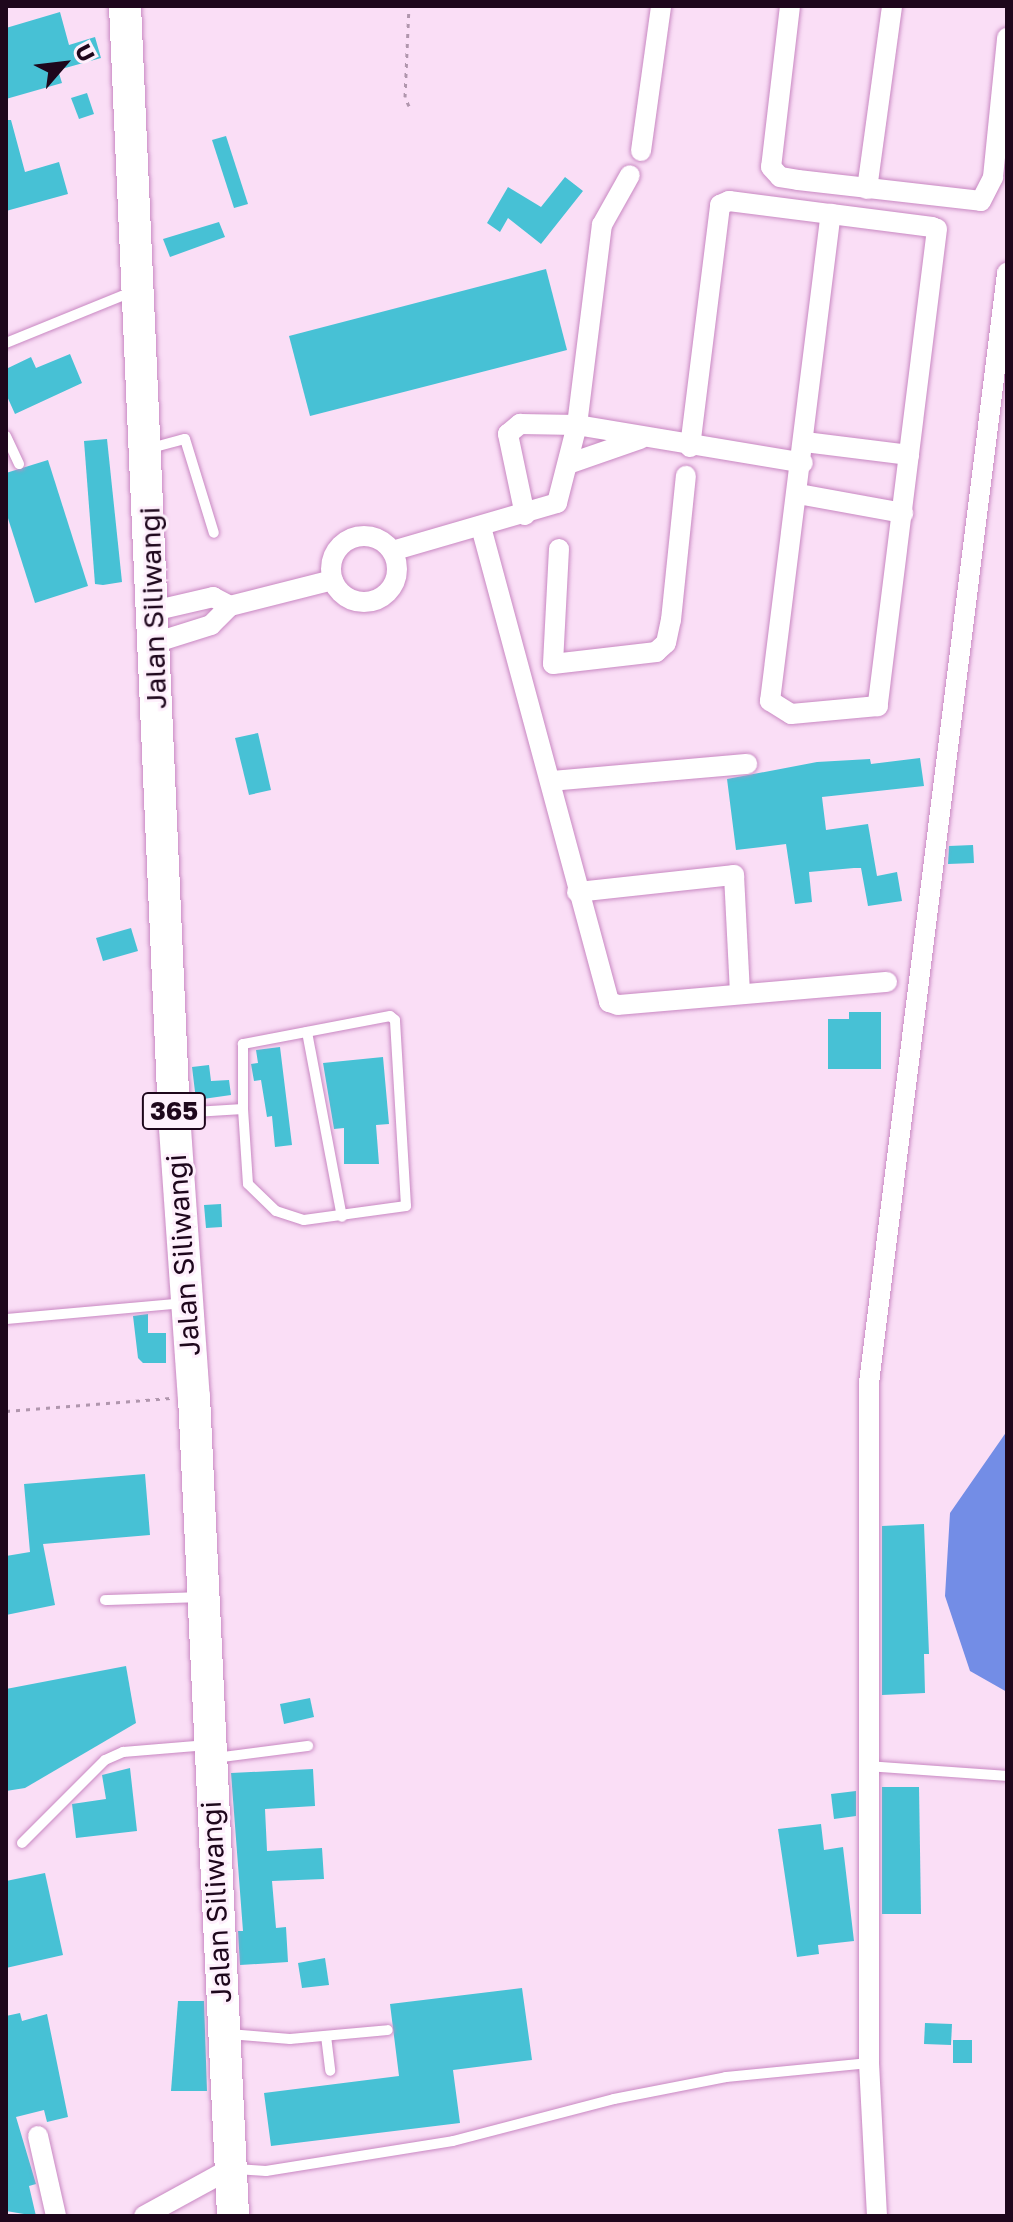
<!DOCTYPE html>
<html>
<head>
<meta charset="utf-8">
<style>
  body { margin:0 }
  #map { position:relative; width:1013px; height:2222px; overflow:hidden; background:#fadef6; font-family:"Golos Text",sans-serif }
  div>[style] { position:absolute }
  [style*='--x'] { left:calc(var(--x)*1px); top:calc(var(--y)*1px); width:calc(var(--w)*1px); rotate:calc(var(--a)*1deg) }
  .water>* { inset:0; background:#738de6 }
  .building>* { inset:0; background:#47c1d5 }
  .path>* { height:3px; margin-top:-1.5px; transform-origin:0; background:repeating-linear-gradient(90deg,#b096ad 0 4px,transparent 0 10px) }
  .roads { filter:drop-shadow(0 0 2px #c888c2) drop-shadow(0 0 2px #c888c2) }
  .lane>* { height:10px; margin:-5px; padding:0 5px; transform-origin:5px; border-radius:5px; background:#fff }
  .street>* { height:20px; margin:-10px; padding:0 10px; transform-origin:10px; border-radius:10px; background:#fff }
  .street>.ring { margin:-10px; padding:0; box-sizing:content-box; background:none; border:20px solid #fff; border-radius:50% }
  .primary>* { height:32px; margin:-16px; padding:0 16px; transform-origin:16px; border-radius:16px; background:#fff }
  span { translate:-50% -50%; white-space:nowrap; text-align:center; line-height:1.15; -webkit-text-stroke:6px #fef0fc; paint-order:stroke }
  .shield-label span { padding:2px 6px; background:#fef0fc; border:2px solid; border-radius:6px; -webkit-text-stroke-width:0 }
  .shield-label { font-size:26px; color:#1e071c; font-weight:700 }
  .street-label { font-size:28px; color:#1e071c }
  .frame { position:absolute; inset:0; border:8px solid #1e071c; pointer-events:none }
  .north { position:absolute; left:24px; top:24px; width:80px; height:80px; -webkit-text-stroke:6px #fef0fc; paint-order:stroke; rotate:62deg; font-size:22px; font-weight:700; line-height:32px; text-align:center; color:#1e071c }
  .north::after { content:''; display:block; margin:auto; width:28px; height:36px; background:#1e071c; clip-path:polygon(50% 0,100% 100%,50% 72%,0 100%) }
</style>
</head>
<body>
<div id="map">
  <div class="water">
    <div style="clip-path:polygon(1007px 1431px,1006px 1578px,1007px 1692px,970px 1671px,945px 1596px,950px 1513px)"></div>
  </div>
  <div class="building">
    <div style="clip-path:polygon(60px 12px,69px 45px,95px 37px,101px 58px,58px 70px,62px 83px,6px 99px,6px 28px)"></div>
    <div style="clip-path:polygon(87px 93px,94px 114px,79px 119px,71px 98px)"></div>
    <div style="clip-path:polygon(6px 120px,11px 120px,25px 172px,59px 162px,68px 194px,6px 211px)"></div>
    <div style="clip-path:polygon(226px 136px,248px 204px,234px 208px,212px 140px)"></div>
    <div style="clip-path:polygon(565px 177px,583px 191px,541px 244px,508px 218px,500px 232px,487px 223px,508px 187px,541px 207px)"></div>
    <div style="clip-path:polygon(219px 222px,225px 237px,170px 257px,163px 239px)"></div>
    <div style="clip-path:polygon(546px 269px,567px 350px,310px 416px,289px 336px)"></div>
    <div style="clip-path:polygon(70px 354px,82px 383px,15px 414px,6px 394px,6px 369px,31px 357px,36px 368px)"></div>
    <div style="clip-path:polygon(107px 439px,122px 582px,103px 585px,95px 584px,84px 441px)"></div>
    <div style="clip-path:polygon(48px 460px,88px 586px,35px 603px,6px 512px,6px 473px)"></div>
    <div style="clip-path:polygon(258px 733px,271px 790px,249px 795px,235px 738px)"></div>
    <div style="clip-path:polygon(920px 758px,924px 786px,822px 797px,826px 830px,868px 824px,877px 876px,897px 872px,902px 901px,868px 906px,861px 868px,854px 868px,809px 872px,812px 902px,795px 904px,786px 844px,736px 850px,727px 779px,817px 762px,870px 759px,871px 764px)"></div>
    <div style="clip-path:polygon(973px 845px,974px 863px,948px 864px,949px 846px)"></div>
    <div style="clip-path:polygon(131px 928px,138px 951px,103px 961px,96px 938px)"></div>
    <div style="clip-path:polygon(849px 1012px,881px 1012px,881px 1069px,828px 1069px,828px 1019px,849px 1019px)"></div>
    <div style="clip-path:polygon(280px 1047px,292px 1145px,275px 1147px,272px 1116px,267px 1117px,261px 1080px,254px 1081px,251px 1064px,258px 1063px,256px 1050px)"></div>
    <div style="clip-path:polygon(383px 1057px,389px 1124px,376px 1125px,379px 1164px,344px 1164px,344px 1128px,334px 1129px,323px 1063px)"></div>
    <div style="clip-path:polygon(209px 1065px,211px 1081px,229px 1080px,231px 1095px,196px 1100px,192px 1067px)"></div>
    <div style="clip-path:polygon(221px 1204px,222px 1227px,206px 1228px,204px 1205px)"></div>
    <div style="clip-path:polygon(148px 1314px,148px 1333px,166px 1333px,166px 1363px,143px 1363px,138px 1358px,133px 1316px)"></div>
    <div style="clip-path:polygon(145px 1474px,150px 1535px,43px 1544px,55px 1605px,6px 1615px,6px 1556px,30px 1552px,24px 1484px)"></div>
    <div style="clip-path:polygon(924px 1524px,929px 1654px,924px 1654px,925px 1693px,882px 1695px,882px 1526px)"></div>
    <div style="clip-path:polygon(126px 1666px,136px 1723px,25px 1788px,6px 1791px,6px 1689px)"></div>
    <div style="clip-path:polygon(310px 1698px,314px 1717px,284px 1724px,280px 1704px)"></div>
    <div style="clip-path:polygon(130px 1768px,137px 1831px,76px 1838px,72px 1804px,106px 1799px,102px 1775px)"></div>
    <div style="clip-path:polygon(313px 1769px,315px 1806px,265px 1809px,267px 1851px,322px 1848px,324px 1879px,272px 1881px,276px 1928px,286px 1927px,288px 1962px,240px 1965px,238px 1931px,243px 1931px,231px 1773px)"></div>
    <div style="clip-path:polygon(882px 1787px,919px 1787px,921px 1914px,882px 1914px)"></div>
    <div style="clip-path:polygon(856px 1791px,856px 1816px,834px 1819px,831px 1794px)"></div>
    <div style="clip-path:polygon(821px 1824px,824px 1850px,843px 1847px,854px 1941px,818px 1945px,819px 1954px,797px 1957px,778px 1829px)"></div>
    <div style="clip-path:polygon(45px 1873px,63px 1955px,6px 1968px,6px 1881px)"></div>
    <div style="clip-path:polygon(325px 1958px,329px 1985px,302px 1988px,298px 1963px)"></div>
    <div style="clip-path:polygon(522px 1988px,532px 2060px,453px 2070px,460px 2123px,271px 2146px,264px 2093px,399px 2076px,390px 2004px)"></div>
    <div style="clip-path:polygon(178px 2001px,204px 2001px,207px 2091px,171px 2091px)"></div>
    <div style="clip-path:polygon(20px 2013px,22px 2021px,47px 2014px,68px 2117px,47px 2122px,44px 2110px,16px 2117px,36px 2184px,29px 2186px,36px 2216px,6px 2211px,6px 2016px)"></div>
    <div style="clip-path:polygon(925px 2023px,952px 2024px,951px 2045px,924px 2044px)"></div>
    <div style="clip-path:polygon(953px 2040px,972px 2040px,972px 2063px,953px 2063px)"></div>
  </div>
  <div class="path">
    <div style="--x:409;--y:106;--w:10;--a:-114"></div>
    <div style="--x:405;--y:97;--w:91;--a:-87.5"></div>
    <div style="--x:6;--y:1411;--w:165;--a:-4.5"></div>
  </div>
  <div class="roads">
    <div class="lane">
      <div style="--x:6;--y:343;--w:138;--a:-22.1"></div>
      <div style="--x:6;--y:436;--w:31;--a:65"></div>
      <div style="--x:151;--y:448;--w:35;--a:-15"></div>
      <div style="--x:185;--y:439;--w:98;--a:72.9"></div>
      <div style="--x:307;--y:1032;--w:188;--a:79.3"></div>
      <div style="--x:178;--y:1113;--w:65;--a:-3.5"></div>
      <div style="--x:243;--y:1109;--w:75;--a:86.2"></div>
      <div style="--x:248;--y:1184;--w:39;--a:44"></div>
      <div style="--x:276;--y:1211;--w:29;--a:18"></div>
      <div style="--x:304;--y:1220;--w:103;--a:-7.8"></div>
      <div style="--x:406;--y:1206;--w:186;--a:-93.4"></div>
      <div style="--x:395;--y:1020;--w:6;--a:-141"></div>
      <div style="--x:390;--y:1016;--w:150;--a:169.2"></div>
      <div style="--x:243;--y:1044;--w:65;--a:90"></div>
      <div style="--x:6;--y:1319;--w:179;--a:-5.1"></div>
      <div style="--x:105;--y:1600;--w:93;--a:-1.8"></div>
      <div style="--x:215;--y:1758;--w:94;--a:-7.4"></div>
      <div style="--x:868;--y:1766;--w:139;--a:4.1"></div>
      <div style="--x:22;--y:1843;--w:117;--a:-45"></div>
      <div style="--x:105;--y:1760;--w:20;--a:-24"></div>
      <div style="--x:123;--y:1752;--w:85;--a:-4.7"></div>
      <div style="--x:229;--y:2034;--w:61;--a:4.7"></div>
      <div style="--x:290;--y:2039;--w:98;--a:-5.2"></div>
      <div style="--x:326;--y:2036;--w:35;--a:83"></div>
      <div style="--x:236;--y:2169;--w:30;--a:4"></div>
      <div style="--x:266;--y:2171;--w:189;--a:-9.1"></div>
      <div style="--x:453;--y:2141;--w:166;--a:-14.6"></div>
      <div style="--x:614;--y:2099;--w:114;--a:-11.1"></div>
      <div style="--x:726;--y:2077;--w:144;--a:-5.6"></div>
    </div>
    <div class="street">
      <div style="--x:790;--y:6;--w:162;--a:96.7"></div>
      <div style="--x:771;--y:167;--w:13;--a:48"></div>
      <div style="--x:780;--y:177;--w:18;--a:9"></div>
      <div style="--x:798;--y:180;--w:184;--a:6.5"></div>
      <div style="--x:981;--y:201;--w:27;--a:-63"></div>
      <div style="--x:993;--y:177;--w:140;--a:-84.2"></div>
      <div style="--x:641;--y:151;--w:146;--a:-82.1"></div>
      <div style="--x:867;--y:189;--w:185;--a:-82.2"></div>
      <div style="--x:805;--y:442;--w:105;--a:7.1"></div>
      <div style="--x:690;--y:447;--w:244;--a:-82.9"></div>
      <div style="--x:720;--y:205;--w:10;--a:-24"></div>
      <div style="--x:729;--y:201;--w:103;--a:7.3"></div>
      <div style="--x:831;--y:214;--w:102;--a:7.3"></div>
      <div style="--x:932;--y:227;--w:5;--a:22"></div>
      <div style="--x:937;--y:229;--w:481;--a:97.1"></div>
      <div style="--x:878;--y:706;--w:87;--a:174.7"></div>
      <div style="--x:791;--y:714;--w:25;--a:-148"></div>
      <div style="--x:770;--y:701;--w:491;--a:-82.9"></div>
      <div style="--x:568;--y:464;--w:76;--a:-19.1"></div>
      <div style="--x:798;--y:494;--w:107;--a:10.3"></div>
      <div style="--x:525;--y:515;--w:83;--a:-101.9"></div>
      <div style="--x:508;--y:434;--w:16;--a:-40"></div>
      <div style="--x:520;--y:424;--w:57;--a:1"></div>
      <div style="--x:577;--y:425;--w:229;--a:9.5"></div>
      <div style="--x:481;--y:527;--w:492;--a:74.9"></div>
      <div style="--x:609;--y:1002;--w:9;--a:18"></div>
      <div style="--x:618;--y:1005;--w:270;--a:-4.9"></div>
      <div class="ring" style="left:331px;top:536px;width:46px;height:46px"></div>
      <div style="--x:559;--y:549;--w:115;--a:93"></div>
      <div style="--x:553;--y:664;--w:104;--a:-6.6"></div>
      <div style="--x:656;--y:652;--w:13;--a:-42"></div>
      <div style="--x:666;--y:643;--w:24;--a:-78"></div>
      <div style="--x:671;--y:620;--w:145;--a:-84.1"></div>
      <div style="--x:392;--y:551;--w:172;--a:-16.2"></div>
      <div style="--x:557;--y:503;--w:81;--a:-75.6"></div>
      <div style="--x:577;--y:425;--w:202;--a:-82.9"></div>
      <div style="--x:602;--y:225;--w:57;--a:-60.8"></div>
      <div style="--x:153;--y:611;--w:62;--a:-13.1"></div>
      <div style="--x:213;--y:597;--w:19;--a:28"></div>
      <div style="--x:154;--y:643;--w:60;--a:-17.5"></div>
      <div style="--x:211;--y:625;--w:27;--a:-45"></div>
      <div style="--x:230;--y:606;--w:106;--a:-14.2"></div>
      <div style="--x:551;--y:781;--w:197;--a:-5"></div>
      <div style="--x:577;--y:892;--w:158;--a:-6.2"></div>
      <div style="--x:734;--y:875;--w:118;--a:87.1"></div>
      <div style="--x:38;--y:2136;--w:82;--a:77.3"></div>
      <div style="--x:144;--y:2216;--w:98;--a:-28.7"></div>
      <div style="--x:877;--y:2216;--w:153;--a:-93"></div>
      <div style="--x:869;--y:2063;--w:680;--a:-90"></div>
      <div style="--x:869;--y:1383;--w:1119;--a:-82.91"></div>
    </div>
    <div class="primary">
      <div style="--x:125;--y:6;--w:1109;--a:87.47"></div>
      <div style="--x:174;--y:1114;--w:284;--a:86"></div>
      <div style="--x:194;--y:1397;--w:820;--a:87.27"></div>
    </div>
  </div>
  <div class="shield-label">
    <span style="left:174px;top:1111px">365</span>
  </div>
  <div class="street-label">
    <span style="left:153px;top:608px;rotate:-92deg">Jalan Siliwangi</span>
    <span style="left:183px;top:1255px;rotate:-94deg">Jalan Siliwangi</span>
    <span style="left:216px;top:1902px;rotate:-93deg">Jalan Siliwangi</span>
  </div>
  <div class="frame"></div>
  <div class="north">U</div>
</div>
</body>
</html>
